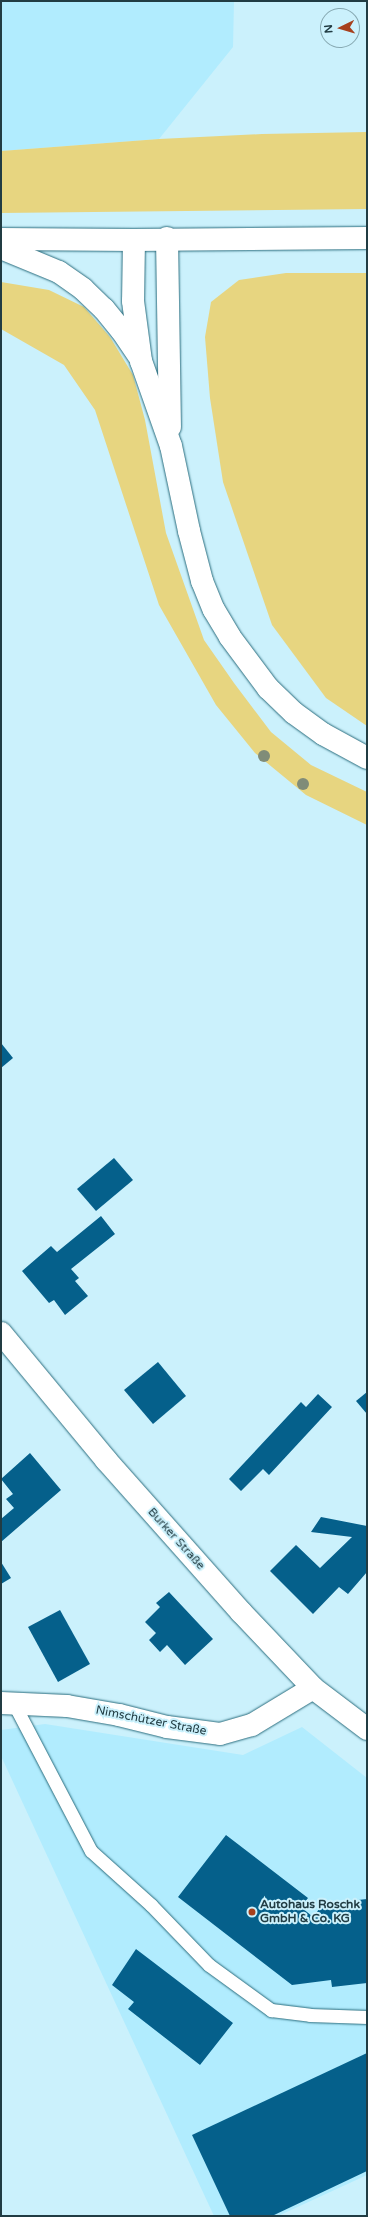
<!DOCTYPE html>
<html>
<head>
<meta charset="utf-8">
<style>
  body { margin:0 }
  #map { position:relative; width:368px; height:2217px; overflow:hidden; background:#cbf1fc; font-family:"Varela Round",sans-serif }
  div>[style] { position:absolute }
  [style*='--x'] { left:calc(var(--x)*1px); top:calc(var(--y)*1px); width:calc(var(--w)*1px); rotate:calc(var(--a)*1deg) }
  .built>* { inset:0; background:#b1ecfe }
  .green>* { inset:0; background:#e7d580 }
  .building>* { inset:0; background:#05608b }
  .roads { filter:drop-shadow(0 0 1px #2b6d7e) drop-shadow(0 0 1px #2b6d7e) }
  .lane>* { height:13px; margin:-6.5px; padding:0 6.5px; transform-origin:6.5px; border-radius:6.5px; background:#fff }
  .street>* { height:22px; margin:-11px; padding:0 11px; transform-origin:11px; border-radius:11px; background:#fff }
  .secondary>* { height:22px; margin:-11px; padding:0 11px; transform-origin:11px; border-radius:11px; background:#fff }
  .primary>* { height:22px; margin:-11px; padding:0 11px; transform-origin:11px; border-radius:11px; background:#fff }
  .highway>* { height:22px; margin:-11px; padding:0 11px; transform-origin:11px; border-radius:11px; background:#fff }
  .trees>* { width:12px; height:12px; margin:-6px; border-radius:50%; background:#808c78 }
  .dots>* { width:11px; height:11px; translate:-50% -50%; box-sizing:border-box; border:2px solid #cbf1fc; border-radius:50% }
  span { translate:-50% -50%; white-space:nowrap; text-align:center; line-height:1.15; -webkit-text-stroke:4px #cbf1fc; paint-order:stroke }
  .street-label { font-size:12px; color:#213c43 }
  .poi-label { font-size:12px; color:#213c43; font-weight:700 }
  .left { translate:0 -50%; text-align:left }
  .frame { position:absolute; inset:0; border:2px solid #213c43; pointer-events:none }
  .north { position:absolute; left:320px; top:8px; width:40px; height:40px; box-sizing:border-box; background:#cbf1fc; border:1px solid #87a9b2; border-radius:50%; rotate:265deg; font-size:11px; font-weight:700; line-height:16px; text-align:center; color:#213c43 }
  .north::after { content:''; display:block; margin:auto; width:14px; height:18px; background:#a7401d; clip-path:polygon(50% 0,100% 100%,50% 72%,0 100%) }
</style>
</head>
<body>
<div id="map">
  <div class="built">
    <div style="clip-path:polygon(1px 1px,234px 1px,233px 47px,159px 139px,1px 151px)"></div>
    <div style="clip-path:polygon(45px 1724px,243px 1755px,302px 1727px,367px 1778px,367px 2175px,278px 2216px,214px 2216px,1px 1756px,1px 1730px)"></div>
  </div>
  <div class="green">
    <div style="clip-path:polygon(367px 132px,367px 209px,1px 213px,1px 151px,159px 139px,262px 134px)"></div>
    <div style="clip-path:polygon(286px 273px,367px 273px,367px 726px,326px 698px,272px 625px,223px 482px,210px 398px,205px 337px,211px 302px,239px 280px)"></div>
    <div style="clip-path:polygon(1px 282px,49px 290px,84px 307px,110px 337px,133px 375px,145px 420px,166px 533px,204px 640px,234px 683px,271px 732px,311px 765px,367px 792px,367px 825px,306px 795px,255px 753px,216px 705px,159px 605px,95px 410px,64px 365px,1px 329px)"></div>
  </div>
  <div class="building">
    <div style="clip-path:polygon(1px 1043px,13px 1058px,1px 1068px)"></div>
    <div style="clip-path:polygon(114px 1158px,133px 1180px,96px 1211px,77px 1189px)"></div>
    <div style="clip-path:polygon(101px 1216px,115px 1234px,71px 1269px,79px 1278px,75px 1281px,88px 1296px,65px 1315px,54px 1300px,49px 1303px,22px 1271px,51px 1246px,57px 1252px)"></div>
    <div style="clip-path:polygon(158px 1362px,186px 1396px,153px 1424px,124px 1390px)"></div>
    <div style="clip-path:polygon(367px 1392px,367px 1414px,356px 1401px)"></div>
    <div style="clip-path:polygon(318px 1394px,332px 1407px,269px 1475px,263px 1469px,241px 1491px,229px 1479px,301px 1402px,306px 1407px)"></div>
    <div style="clip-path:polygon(30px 1453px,61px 1490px,1px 1542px,1px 1519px,14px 1508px,6px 1499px,13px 1494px,1px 1479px)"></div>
    <div style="clip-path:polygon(321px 1517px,367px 1526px,367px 1572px,348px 1594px,339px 1587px,313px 1614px,270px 1571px,296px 1545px,320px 1568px,352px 1537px,311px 1532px)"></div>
    <div style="clip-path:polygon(1px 1562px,11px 1578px,1px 1584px)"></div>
    <div style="clip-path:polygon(169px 1592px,213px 1639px,185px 1665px,167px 1645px,160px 1652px,149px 1640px,156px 1633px,145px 1622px,160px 1607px,156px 1603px)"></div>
    <div style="clip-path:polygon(60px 1610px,90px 1664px,58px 1682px,28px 1627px)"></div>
    <div style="clip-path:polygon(226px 1835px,308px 1898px,301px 1907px,313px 1917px,323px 1904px,367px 1899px,367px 1983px,332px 1987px,331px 1980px,292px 1985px,178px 1897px)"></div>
    <div style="clip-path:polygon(136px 1949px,233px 2023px,200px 2065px,128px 2009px,134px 2002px,112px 1985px)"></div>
    <div style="clip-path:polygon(367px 2053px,367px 2171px,272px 2216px,230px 2216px,192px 2135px)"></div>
  </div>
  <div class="roads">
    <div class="lane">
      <div style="--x:14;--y:1704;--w:166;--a:62.4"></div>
      <div style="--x:91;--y:1851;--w:81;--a:42"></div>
      <div style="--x:151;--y:1905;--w:83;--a:46"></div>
      <div style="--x:209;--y:1965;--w:77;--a:36"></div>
      <div style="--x:271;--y:2010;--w:39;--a:7"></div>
      <div style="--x:310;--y:2015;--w:57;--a:2"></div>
    </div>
    <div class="street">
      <div style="--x:1;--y:1703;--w:66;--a:2.6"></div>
      <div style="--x:67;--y:1706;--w:53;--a:9.8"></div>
      <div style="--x:119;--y:1715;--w:49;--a:14"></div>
      <div style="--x:167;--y:1727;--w:53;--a:7.5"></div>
      <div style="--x:220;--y:1734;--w:33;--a:-16"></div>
      <div style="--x:252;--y:1725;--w:71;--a:-31.2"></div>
    </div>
    <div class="secondary">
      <div style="--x:1;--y:1333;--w:165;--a:50.4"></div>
      <div style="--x:106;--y:1460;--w:203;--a:48.4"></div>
      <div style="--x:241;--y:1612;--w:105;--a:46.5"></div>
      <div style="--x:313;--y:1688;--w:68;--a:37.2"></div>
    </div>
    <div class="primary">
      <div style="--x:1;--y:239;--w:133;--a:0.4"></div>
      <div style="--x:134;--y:240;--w:233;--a:-0.5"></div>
    </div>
    <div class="highway">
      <div style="--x:167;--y:238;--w:189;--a:89.1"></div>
      <div style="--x:134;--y:240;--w:61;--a:90.9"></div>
      <div style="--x:133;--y:301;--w:61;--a:82.4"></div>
      <div style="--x:141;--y:361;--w:90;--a:70.6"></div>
      <div style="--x:171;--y:446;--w:87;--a:78"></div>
      <div style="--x:189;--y:531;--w:52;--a:75.4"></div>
      <div style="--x:202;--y:581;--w:31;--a:68"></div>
      <div style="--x:214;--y:610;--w:31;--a:59"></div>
      <div style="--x:230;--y:637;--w:64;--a:53.3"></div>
      <div style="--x:268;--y:688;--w:36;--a:44"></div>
      <div style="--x:294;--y:713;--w:36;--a:36"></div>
      <div style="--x:323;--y:734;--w:50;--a:28.6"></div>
      <div style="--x:1;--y:248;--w:63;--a:22.5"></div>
      <div style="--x:59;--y:272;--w:29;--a:35"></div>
      <div style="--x:83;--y:289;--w:29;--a:44"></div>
      <div style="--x:104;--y:309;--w:28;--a:51"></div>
      <div style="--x:122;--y:331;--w:29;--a:56"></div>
    </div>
  </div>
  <div class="trees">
    <div style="left:264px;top:756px"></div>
    <div style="left:303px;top:784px"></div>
  </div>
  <div class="dots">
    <div style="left:252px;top:1912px;background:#a7401d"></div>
  </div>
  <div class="street-label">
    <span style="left:176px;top:1539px;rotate:48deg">Burker Straße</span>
    <span style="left:151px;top:1721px;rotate:11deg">Nimschützer Straße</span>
  </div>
  <div class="poi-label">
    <span class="left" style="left:260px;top:1912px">Autohaus Roschk<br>GmbH &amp; Co. KG</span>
  </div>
  <div class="frame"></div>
  <div class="north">N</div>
</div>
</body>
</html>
